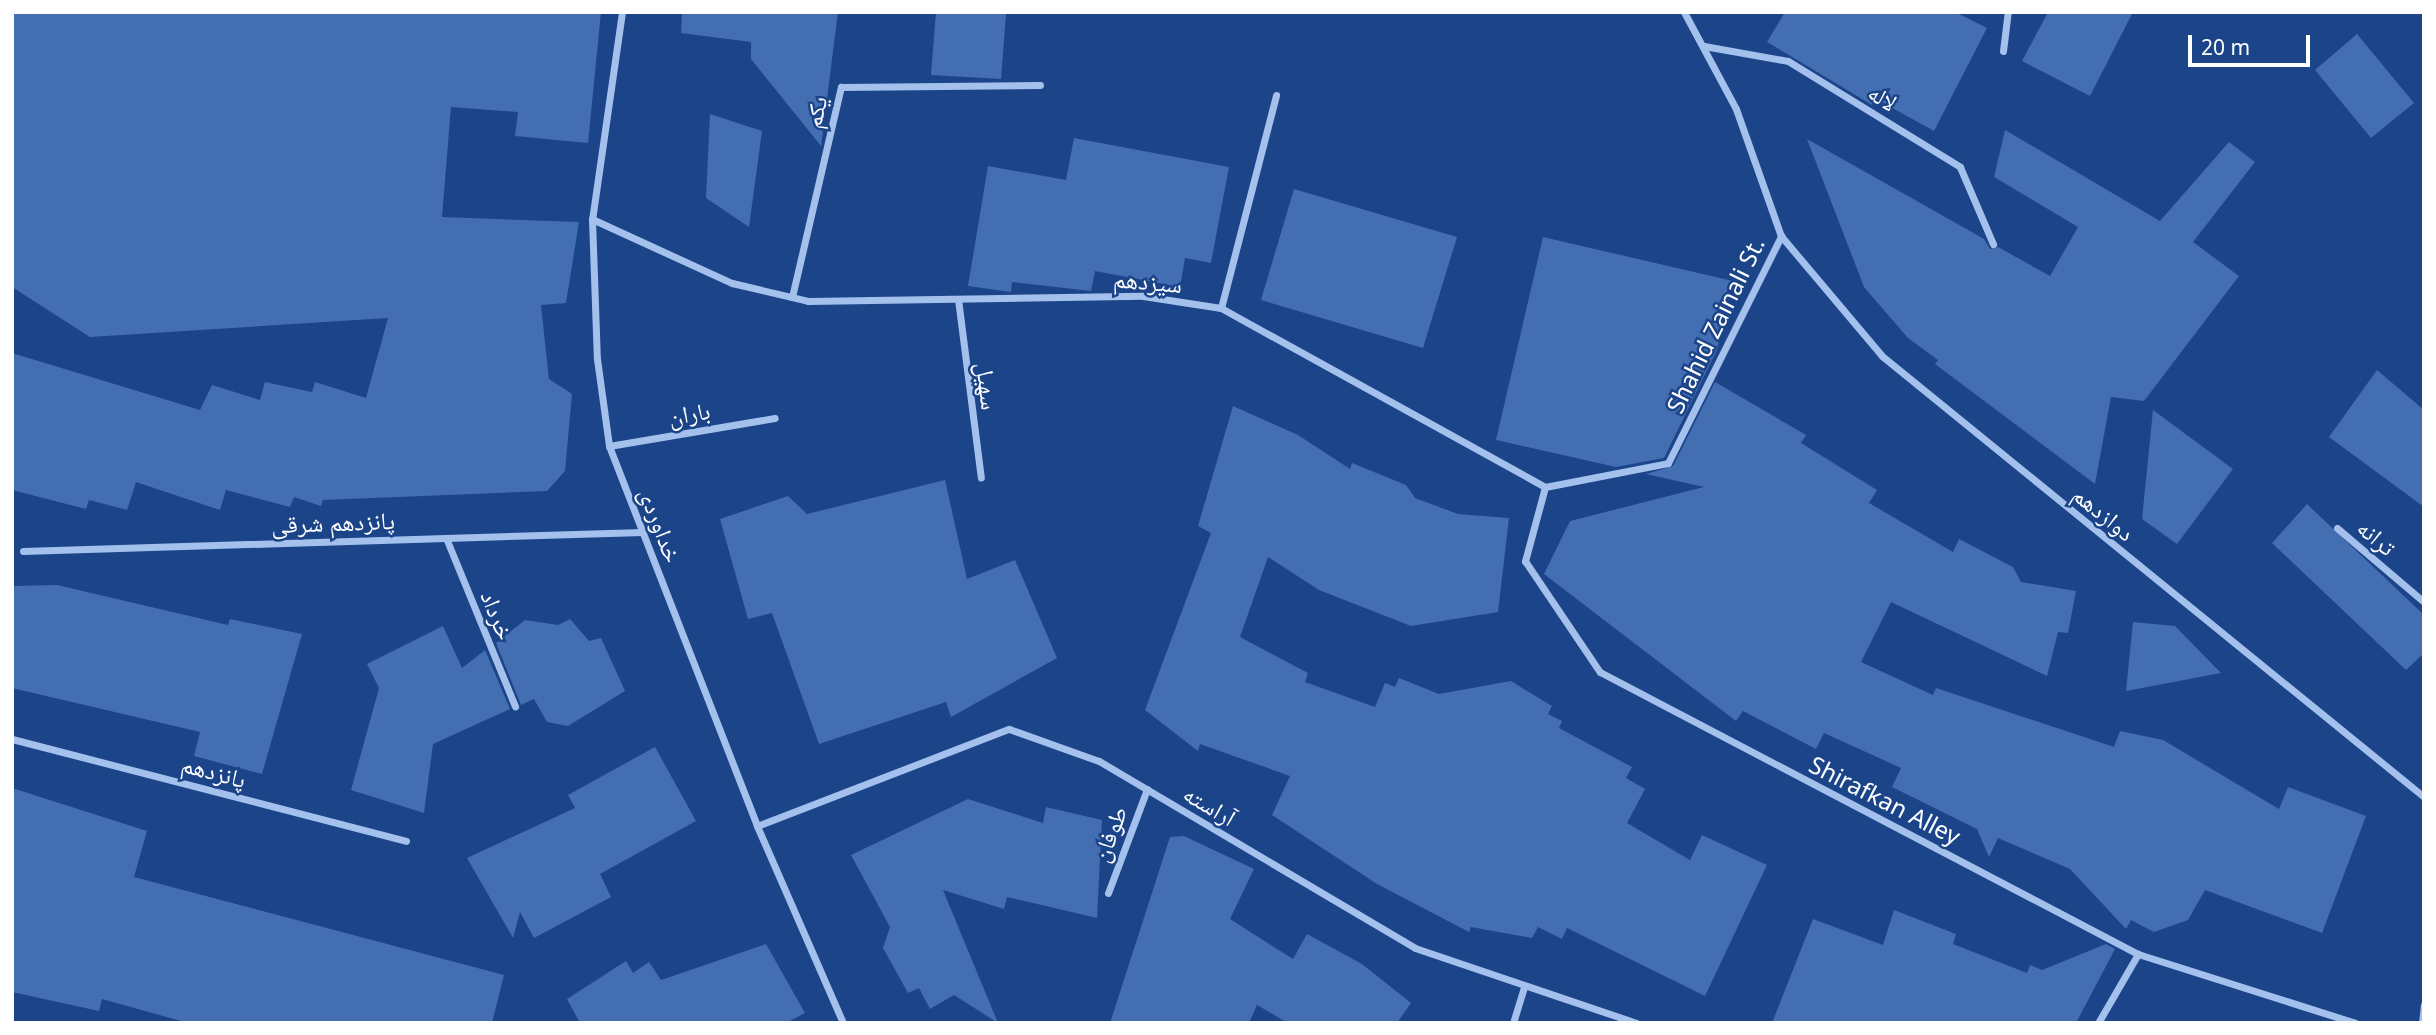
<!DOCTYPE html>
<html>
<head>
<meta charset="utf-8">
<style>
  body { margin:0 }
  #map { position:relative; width:2436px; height:1035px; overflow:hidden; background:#1b4489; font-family:"Noto Sans","Noto Naskh Arabic",sans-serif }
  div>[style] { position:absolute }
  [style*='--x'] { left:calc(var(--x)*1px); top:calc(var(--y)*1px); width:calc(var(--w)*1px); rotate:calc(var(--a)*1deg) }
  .building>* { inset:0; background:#436eb2 }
  .street>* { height:7px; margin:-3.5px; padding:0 3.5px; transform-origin:3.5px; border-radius:3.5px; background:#a4c0ec }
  span { translate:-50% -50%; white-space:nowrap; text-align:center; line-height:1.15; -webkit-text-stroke:5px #1b4489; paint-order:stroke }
  .street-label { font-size:24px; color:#fff }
  .frame { position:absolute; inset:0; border:14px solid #fff; pointer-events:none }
  .scale { position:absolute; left:2188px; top:35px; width:122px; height:32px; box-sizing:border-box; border:4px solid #fff; border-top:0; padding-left:9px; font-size:21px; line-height:24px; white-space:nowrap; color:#fff; -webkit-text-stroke:5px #1b4489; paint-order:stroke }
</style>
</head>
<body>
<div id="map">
  <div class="building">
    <div style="clip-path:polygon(12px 12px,601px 12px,588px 143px,515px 136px,518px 112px,451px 107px,442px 217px,579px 222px,566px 303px,541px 305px,549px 379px,572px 394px,565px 471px,547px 491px,323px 500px,321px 506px,294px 497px,290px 507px,226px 490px,220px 510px,136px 482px,127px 510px,89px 500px,86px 509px,12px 490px,12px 353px,200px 410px,212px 385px,260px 400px,265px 382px,312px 392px,315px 382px,366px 398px,388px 318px,90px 337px,12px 287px)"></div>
    <div style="clip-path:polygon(682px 12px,838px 12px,821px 146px,751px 59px,751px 42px,681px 33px)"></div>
    <div style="clip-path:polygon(936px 12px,1006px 14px,1001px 79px,931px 75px)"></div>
    <div style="clip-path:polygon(1785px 12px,1955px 12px,1987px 28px,1934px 131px,1876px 99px,1872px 105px,1767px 42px)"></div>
    <div style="clip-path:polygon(2048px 12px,2133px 12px,2090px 96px,2022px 61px)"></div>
    <div style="clip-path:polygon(2357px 34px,2414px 103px,2371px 138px,2315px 70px)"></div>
    <div style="clip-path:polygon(710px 114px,762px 131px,749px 227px,706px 198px)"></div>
    <div style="clip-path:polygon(2005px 130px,2160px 221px,2229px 142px,2255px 162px,2193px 242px,2239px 276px,2144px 401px,2111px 397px,2095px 484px,1935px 364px,1938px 360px,1908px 338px,1864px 287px,1807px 139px,1984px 239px,1990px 249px,1998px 247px,2050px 276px,2078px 227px,1994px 177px)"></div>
    <div style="clip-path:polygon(1074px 138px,1229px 167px,1211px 263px,1185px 258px,1180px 287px,1095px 271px,1091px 291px,1012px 282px,1011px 292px,968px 286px,988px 166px,1066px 180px)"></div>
    <div style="clip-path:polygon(1294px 189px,1457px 237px,1423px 348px,1261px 300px)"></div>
    <div style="clip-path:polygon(1543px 237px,1733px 281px,1717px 350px,1664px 458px,1616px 467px,1496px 440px)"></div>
    <div style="clip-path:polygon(2377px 370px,2424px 410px,2424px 507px,2329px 437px)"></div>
    <div style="clip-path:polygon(1715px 382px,1806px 435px,1801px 443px,1877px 490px,1869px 503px,1953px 552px,1959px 539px,2013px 567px,2021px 582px,2076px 591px,2068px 633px,2058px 632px,2047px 676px,1891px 602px,1861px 662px,1933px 695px,1936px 688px,2114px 747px,2120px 731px,2163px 740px,2279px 809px,2288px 787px,2366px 816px,2322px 933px,2205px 890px,2188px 920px,2154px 932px,2131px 920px,2126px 929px,2070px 869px,1998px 838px,1989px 857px,1977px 829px,1892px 787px,1901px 768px,1824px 733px,1816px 749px,1743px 711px,1736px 721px,1544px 574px,1570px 521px,1704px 487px,1646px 474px,1673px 466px)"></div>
    <div style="clip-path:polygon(1233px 406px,1298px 435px,1350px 469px,1352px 463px,1406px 485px,1415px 498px,1458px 514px,1509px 518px,1498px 612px,1411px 626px,1319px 590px,1268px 557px,1240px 637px,1308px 673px,1305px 682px,1375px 707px,1385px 683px,1395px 687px,1399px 678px,1439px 694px,1511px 681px,1552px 706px,1548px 714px,1562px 721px,1559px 728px,1632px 767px,1626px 778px,1645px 789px,1627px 823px,1690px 860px,1702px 835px,1767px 865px,1705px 996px,1567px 928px,1562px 939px,1538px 927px,1532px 938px,1471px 927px,1469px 932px,1377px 884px,1272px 815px,1290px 776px,1200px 744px,1198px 751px,1145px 710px,1211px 533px,1198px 526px)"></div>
    <div style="clip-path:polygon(2153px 410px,2233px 469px,2177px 544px,2142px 519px)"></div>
    <div style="clip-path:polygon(945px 480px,967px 579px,1015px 560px,1057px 658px,951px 717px,946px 702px,819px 744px,772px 613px,748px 619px,720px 519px,788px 496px,807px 514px)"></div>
    <div style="clip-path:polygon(2307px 504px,2424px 615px,2424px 653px,2406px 670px,2272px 543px)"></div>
    <div style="clip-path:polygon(57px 585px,228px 625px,230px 619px,302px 634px,262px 774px,194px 756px,200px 732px,12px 688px,12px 586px)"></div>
    <div style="clip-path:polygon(570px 619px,589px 641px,601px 638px,625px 691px,568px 726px,547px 722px,534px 699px,521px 705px,496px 643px,525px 620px,558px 625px)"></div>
    <div style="clip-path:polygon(2133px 622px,2175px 626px,2221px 673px,2126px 691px)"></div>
    <div style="clip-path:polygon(443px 626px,462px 668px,485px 650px,510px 709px,433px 744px,424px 813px,351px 790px,379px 688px,367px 664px)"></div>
    <div style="clip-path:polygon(655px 747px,696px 821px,600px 874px,611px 897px,534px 938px,520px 912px,513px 938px,467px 858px,575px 808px,568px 795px)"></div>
    <div style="clip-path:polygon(12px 788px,147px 831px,134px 877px,504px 975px,492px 1023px,188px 1023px,102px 999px,99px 1011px,12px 992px)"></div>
    <div style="clip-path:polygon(968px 799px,1043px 823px,1046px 807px,1102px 820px,1097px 918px,1007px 897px,1004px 909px,943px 890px,998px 1023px,954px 995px,930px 1009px,919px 988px,908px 993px,883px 948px,890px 927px,851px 855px)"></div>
    <div style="clip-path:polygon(1184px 836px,1254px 869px,1230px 919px,1293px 959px,1307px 934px,1362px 964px,1411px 1003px,1397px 1023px,1288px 1023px,1257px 1005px,1249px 1023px,1110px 1023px,1170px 837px)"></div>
    <div style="clip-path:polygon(1894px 910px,1956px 934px,1953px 944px,2027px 973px,2030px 965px,2042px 970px,2106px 944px,2115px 949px,2076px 1023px,1772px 1023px,1813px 919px,1883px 945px)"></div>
    <div style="clip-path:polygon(766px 944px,805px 1013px,786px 1023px,580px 1023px,567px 999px,626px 961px,633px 973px,649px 962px,661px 980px)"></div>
  </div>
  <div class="street">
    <div style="--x:622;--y:12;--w:209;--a:98.2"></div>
    <div style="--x:592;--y:219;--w:140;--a:88"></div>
    <div style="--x:597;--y:359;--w:88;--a:82.1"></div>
    <div style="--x:609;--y:446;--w:408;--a:68.7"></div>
    <div style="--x:757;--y:826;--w:215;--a:66.4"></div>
    <div style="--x:1684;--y:12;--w:110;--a:61.8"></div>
    <div style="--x:1736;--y:109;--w:135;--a:70.5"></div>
    <div style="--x:1781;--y:236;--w:157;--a:49.9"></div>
    <div style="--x:1882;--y:356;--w:699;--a:39.13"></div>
    <div style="--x:1704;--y:46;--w:85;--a:10.1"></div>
    <div style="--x:1788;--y:61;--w:202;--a:31.6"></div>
    <div style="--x:1960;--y:167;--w:84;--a:66.8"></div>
    <div style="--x:2003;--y:51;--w:39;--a:-83"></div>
    <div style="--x:592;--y:219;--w:154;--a:24.6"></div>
    <div style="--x:732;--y:283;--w:78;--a:13.3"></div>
    <div style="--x:808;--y:301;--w:335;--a:-0.9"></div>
    <div style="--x:1143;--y:296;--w:79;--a:8.7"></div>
    <div style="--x:1221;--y:308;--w:370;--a:28.9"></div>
    <div style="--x:1545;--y:487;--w:125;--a:-11"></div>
    <div style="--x:1668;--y:463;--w:254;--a:-63.5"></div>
    <div style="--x:792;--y:297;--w:216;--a:-76.9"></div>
    <div style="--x:841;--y:87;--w:199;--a:-0.6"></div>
    <div style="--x:958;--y:299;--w:180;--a:82.7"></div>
    <div style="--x:1221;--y:308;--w:220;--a:-75.5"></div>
    <div style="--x:609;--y:446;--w:168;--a:-9.6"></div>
    <div style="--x:1545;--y:487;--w:77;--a:105.1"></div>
    <div style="--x:1525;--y:561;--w:134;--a:56"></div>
    <div style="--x:1600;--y:672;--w:607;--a:27.66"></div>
    <div style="--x:2138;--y:954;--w:228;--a:17.6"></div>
    <div style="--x:2337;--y:528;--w:114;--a:40.4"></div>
    <div style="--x:446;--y:538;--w:182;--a:67.7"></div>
    <div style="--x:23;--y:551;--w:620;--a:-1.76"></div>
    <div style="--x:12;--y:739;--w:407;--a:14.5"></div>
    <div style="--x:757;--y:826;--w:270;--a:-21.1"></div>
    <div style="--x:1009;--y:729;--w:96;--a:19.6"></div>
    <div style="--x:1099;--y:761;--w:367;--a:30.6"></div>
    <div style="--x:1415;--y:948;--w:234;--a:18.7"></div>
    <div style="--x:1108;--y:893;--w:111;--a:-69.4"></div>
    <div style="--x:1513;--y:1023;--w:38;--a:-73"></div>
    <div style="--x:2098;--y:1023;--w:80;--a:-59.9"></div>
    <div style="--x:2422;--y:1023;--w:18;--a:-84"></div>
  </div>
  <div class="street-label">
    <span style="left:1883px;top:97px;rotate:32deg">لاله</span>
    <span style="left:815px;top:112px;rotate:-77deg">یکم</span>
    <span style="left:1148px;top:281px;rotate:5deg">سیزدهم</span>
    <span style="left:1715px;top:325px;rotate:-64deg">Shahid Zainali St.</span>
    <span style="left:988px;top:386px;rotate:83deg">سهیل</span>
    <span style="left:689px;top:413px;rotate:-10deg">باران</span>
    <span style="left:2104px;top:513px;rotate:39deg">دوازدهم</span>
    <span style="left:333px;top:522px;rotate:-2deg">پانزدهم شرقی</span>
    <span style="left:661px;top:525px;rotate:69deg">خداوردی</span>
    <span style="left:2377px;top:537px;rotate:40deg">ترانه</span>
    <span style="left:498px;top:615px;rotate:68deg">خرداد</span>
    <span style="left:214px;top:771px;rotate:15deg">پانزدهم</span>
    <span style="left:1885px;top:800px;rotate:27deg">Shirafkan Alley</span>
    <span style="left:1210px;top:805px;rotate:31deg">آراسته</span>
    <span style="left:1109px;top:834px;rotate:-69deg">طوفان</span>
  </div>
  <div class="frame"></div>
  <div class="scale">20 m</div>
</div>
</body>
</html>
